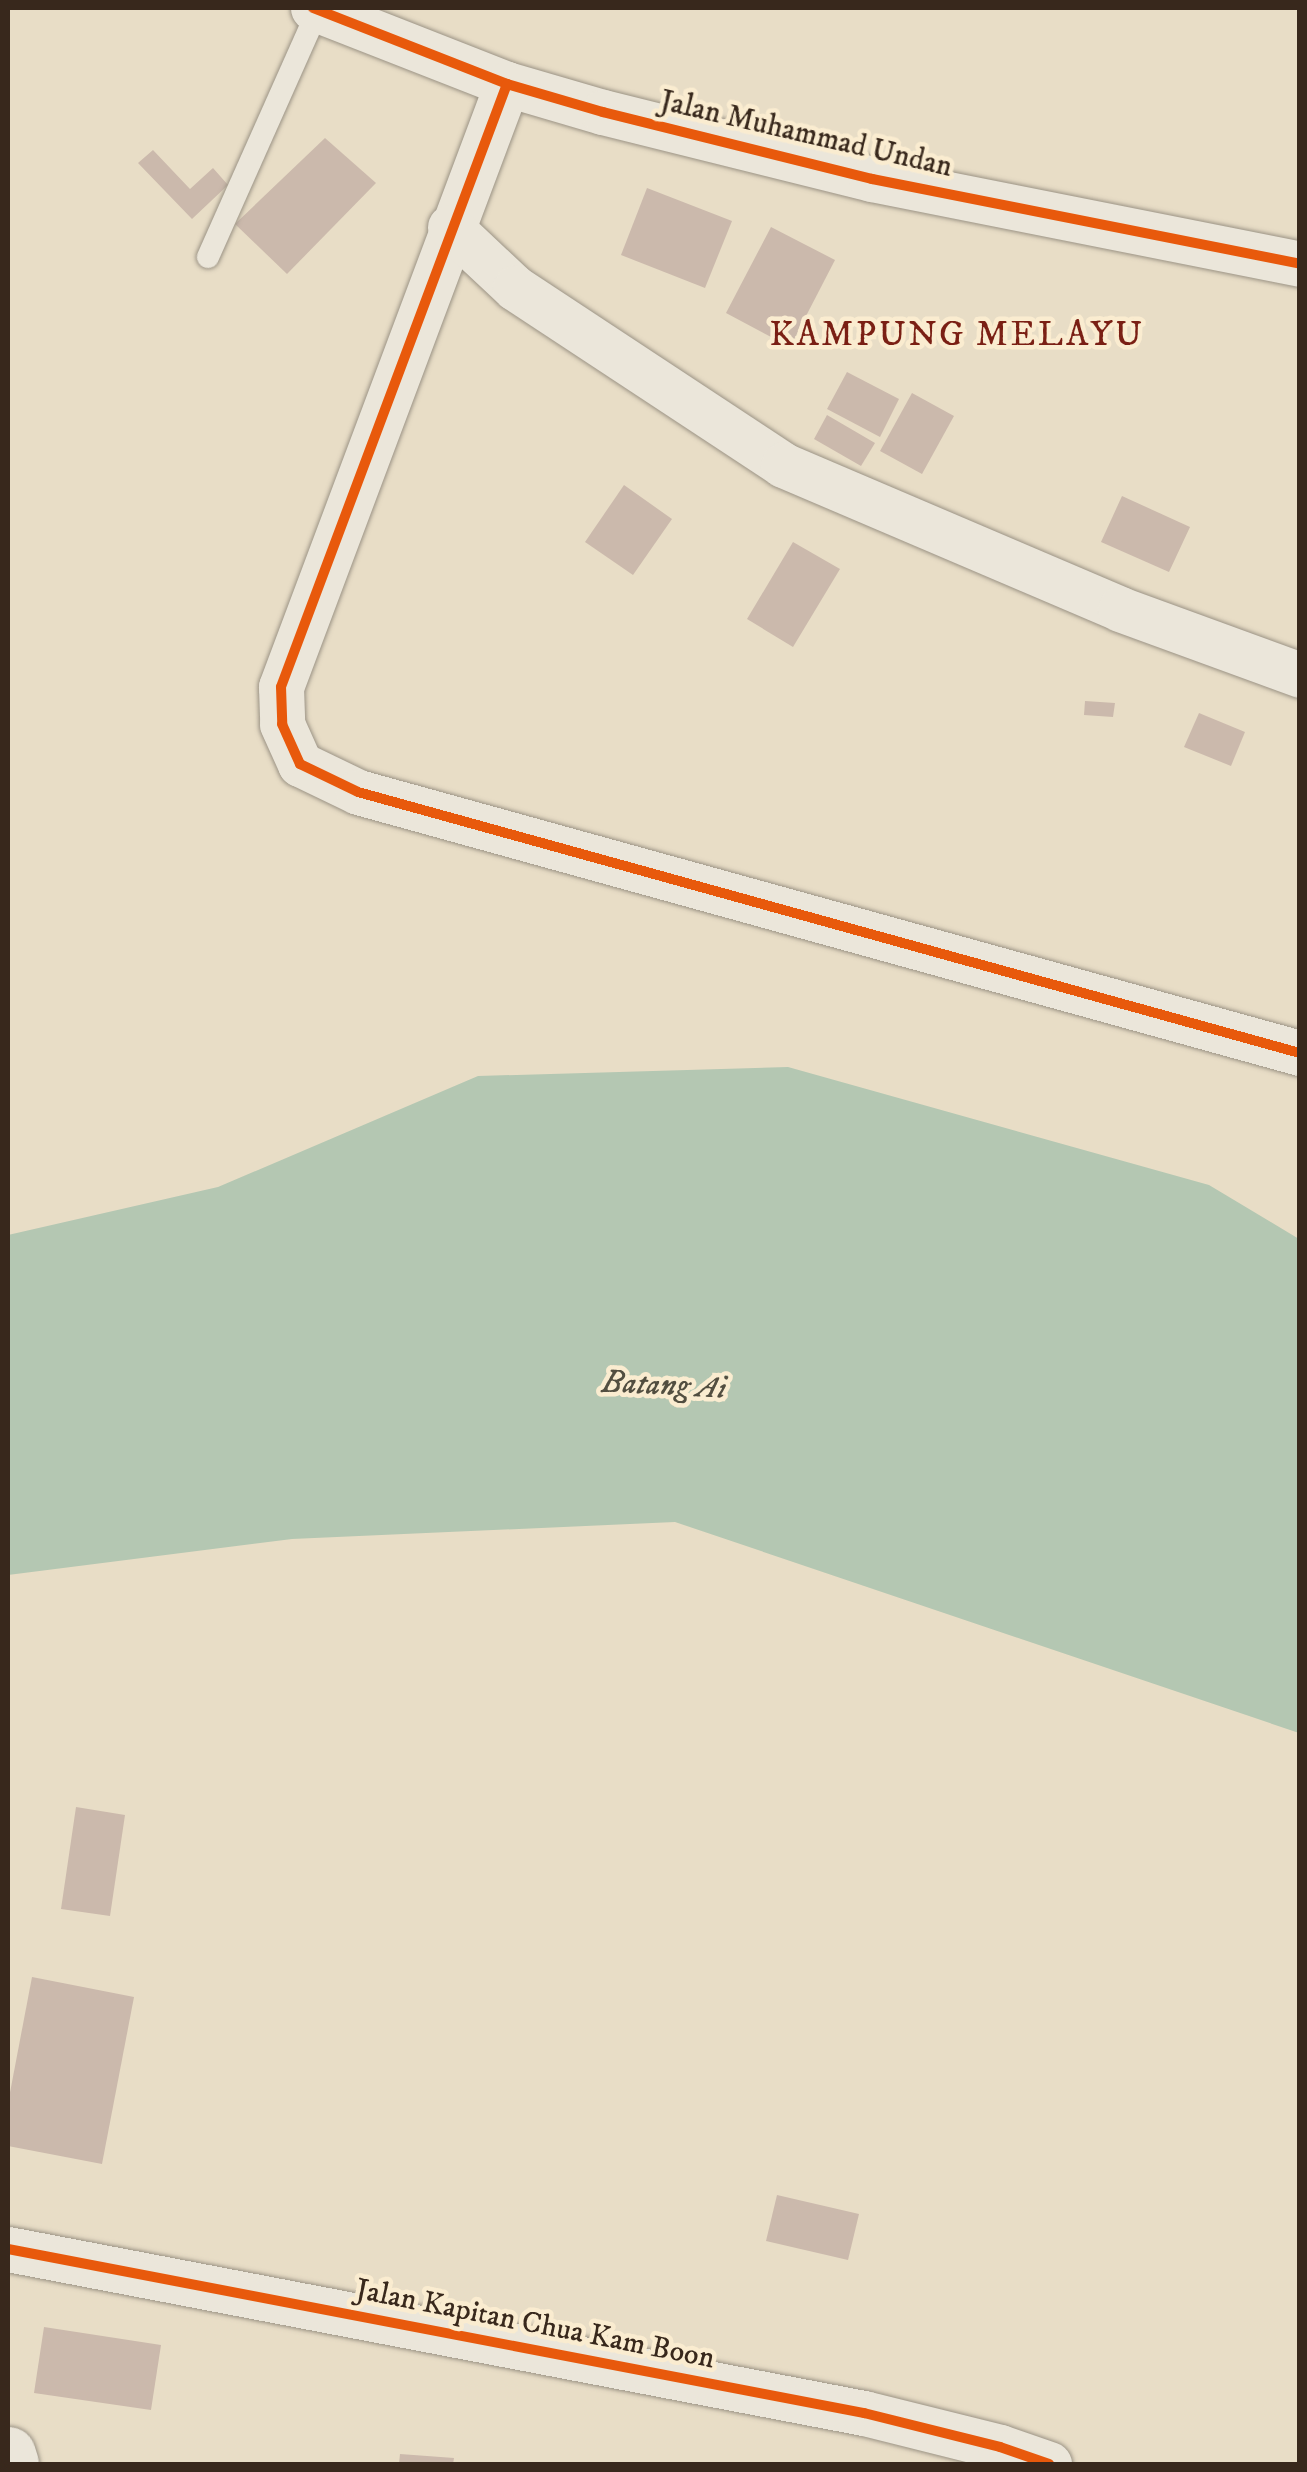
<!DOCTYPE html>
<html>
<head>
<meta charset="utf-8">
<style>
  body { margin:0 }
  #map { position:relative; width:1307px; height:2472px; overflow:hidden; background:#e8ddc6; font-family:"IM FELL DW Pica",serif }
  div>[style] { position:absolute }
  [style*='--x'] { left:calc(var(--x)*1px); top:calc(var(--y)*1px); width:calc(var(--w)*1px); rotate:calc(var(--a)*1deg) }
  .water>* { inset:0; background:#b4c7b2 }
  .building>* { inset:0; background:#cbb9ac }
  .roads { filter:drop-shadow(0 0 2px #9b9385) drop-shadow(0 0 2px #9b9385) }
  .lane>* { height:22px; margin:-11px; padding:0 11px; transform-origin:11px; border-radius:11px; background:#ebe6da }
  .street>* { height:45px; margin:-22.5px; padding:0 22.5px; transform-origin:22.5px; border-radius:22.5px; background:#ebe6da }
  .secondary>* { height:55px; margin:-27.5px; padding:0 27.5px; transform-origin:27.5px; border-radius:27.5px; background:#ebe6da }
  .cycleway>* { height:10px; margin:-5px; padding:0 5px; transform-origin:5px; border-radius:5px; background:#e8590c }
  span { translate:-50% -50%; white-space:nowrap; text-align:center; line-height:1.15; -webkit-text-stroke:9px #faecd0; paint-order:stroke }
  .street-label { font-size:30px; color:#38281c }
  .water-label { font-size:32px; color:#524e40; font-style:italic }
  .quarter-label { font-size:35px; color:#7a1f14; letter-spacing:2.5px }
  .frame { position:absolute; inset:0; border:10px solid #38281c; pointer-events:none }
</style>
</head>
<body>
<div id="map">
  <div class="water">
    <div style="clip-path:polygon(788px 1067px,1209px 1185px,1299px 1239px,1299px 1733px,675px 1522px,292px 1539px,8px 1575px,8px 1235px,218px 1187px,478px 1076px)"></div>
  </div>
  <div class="building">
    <div style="clip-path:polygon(325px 138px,376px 183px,287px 274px,235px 224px)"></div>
    <div style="clip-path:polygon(153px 150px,190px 189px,213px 168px,228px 185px,192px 219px,138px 163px)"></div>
    <div style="clip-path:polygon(647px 188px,732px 221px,705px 288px,621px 255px)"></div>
    <div style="clip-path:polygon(771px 227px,835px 260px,790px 347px,726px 313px)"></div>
    <div style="clip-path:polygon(847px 372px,899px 399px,880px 437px,827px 409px)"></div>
    <div style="clip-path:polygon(912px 393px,954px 416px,922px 474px,880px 451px)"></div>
    <div style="clip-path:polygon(827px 415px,875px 443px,861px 466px,814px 439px)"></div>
    <div style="clip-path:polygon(624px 485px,672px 519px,633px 575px,585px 542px)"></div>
    <div style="clip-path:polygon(1122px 496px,1190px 527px,1169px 572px,1101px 542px)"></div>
    <div style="clip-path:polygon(793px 542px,840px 569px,793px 647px,747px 619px)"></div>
    <div style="clip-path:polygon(1085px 701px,1115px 703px,1113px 717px,1084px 715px)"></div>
    <div style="clip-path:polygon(1199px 713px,1245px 732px,1231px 766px,1184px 747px)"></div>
    <div style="clip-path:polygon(76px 1807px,125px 1815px,110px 1916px,61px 1909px)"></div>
    <div style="clip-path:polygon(32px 1977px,134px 1997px,102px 2164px,8px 2146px,8px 2103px)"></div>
    <div style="clip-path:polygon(777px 2195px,859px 2214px,848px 2260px,766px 2241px)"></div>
    <div style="clip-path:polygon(44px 2327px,161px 2345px,151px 2410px,34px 2393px)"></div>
    <div style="clip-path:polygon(400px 2454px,454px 2458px,453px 2464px,399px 2464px)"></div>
  </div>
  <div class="roads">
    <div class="lane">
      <div style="--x:208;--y:257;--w:270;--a:-66"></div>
    </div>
    <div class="street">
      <div style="--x:313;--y:8;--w:208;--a:21.4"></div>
      <div style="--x:507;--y:84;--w:100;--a:16.3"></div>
      <div style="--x:603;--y:112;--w:277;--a:14"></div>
      <div style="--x:872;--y:179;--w:436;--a:11.2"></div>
      <div style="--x:507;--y:84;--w:644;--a:110.55"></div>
      <div style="--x:281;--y:687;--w:37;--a:88"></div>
      <div style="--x:282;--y:724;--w:44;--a:65.8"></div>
      <div style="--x:300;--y:764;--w:64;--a:25.8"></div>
      <div style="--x:358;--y:792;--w:977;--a:15.49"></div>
      <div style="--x:450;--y:227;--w:89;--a:43.2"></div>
      <div style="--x:515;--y:288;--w:321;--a:33.4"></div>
      <div style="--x:783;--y:465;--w:366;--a:23.1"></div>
      <div style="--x:1120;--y:609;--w:192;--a:20.1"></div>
      <div style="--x:8;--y:2249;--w:872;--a:10.85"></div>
      <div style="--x:864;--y:2413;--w:140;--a:14"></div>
      <div style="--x:1000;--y:2447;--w:52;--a:19.1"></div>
    </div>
    <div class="secondary">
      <div style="--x:8;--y:2454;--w:10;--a:73"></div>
    </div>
  </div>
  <div class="cycleway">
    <div style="--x:313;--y:8;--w:208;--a:21.4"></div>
    <div style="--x:507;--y:84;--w:100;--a:16.3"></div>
    <div style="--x:603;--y:112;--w:277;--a:14"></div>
    <div style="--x:872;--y:179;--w:436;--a:11.2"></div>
    <div style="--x:507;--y:84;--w:644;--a:110.55"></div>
    <div style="--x:281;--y:687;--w:37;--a:88"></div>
    <div style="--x:282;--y:724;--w:44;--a:65.8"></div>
    <div style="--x:300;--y:764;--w:64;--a:25.8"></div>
    <div style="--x:358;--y:792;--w:977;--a:15.49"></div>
    <div style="--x:8;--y:2249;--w:872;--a:10.85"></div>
    <div style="--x:864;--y:2413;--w:140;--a:14"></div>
    <div style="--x:1000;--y:2447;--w:52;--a:19.1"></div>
  </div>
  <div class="street-label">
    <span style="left:806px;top:135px;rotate:13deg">Jalan Muhammad Undan</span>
    <span style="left:535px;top:2325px;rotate:11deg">Jalan Kapitan Chua Kam Boon</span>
  </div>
  <div class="water-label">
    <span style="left:664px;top:1386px;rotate:3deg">Batang Ai</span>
  </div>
  <div class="quarter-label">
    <span style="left:957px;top:335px">KAMPUNG MELAYU</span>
  </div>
  <div class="frame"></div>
</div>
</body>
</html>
